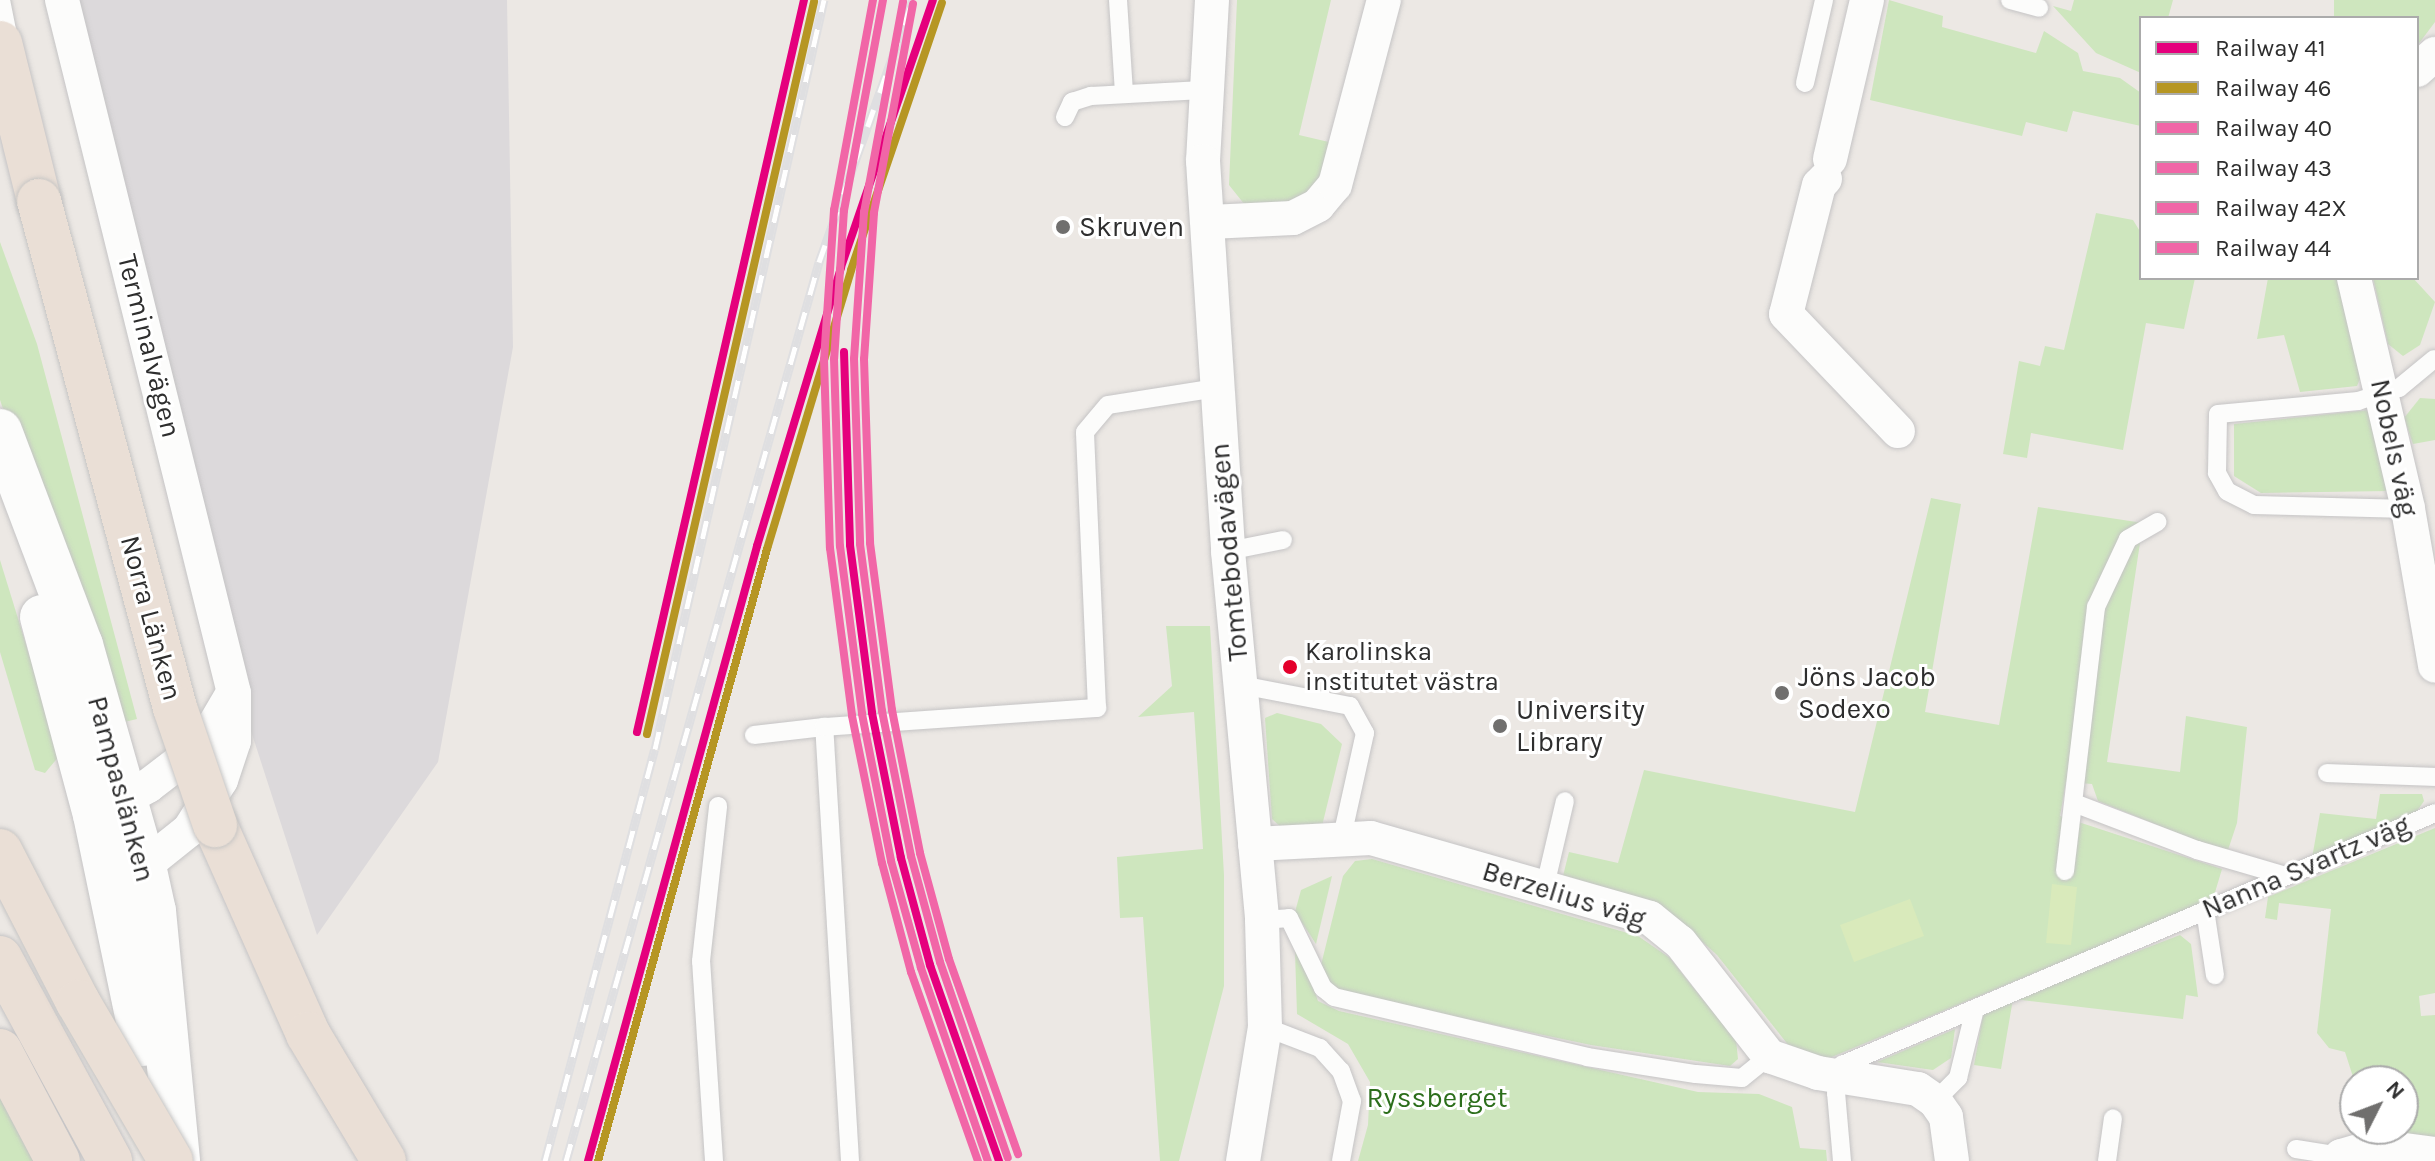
<!DOCTYPE html>
<html>
<head>
<meta charset="utf-8">
<style>
  body { margin:0 }
  #map { position:relative; width:2435px; height:1161px; overflow:hidden; background:#ece8e4; font-family:Karla,sans-serif }
  div>[style] { position:absolute }
  [style*='--x'] { left:calc(var(--x)*1px); top:calc(var(--y)*1px); width:calc(var(--w)*1px); rotate:calc(var(--a)*1deg) }
  .industrial>* { inset:0; background:#dcd9db }
  .green>* { inset:0; background:#cee6be }
  .pitch>* { inset:0; background:#d9eabb }
  .roads { filter:drop-shadow(0 0 2px #c5c4c5) drop-shadow(0 0 2px #c5c4c5) }
  .service>* { height:18px; margin:-9px; padding:0 9px; transform-origin:9px; border-radius:9px; background:#fcfcfb }
  .minor>* { height:34px; margin:-17px; padding:0 17px; transform-origin:17px; border-radius:17px; background:#fcfcfb }
  .secondary>* { height:44px; margin:-22px; padding:0 22px; transform-origin:22px; border-radius:22px; background:#fcfcfb }
  .motorway>* { height:44px; margin:-22px; padding:0 22px; transform-origin:22px; border-radius:22px; background:#eadfd6 }
  .rail>* { height:9px; margin-top:-4.5px; transform-origin:0; background:repeating-linear-gradient(90deg,#fff 0 18px,#dfdfe1 0 36px); box-sizing:border-box; border-block:2px solid #dfdfe1 }
  .bridges { filter:drop-shadow(0 0 2px #c6c5c4) drop-shadow(0 0 2px #c6c5c4) }
  .motorway-bridge>* { height:44px; margin:-22px; padding:0 22px; transform-origin:22px; border-radius:22px; background:#eadfd6 }
  .rail-1>* { height:8px; margin:-4px; padding:0 4px; transform-origin:4px; border-radius:4px; background:#e5007d }
  .rail-2>* { height:8px; margin:-4px; padding:0 4px; transform-origin:4px; border-radius:4px; background:#b69623 }
  .rail-3>* { height:8px; margin:-4px; padding:0 4px; transform-origin:4px; border-radius:4px; background:#f166a7 }
  .rail-4>* { height:8px; margin:-4px; padding:0 4px; transform-origin:4px; border-radius:4px; background:#f166a7 }
  .rail-5>* { height:8px; margin:-4px; padding:0 4px; transform-origin:4px; border-radius:4px; background:#f166a7 }
  .rail-6>* { height:8px; margin:-4px; padding:0 4px; transform-origin:4px; border-radius:4px; background:#f166a7 }
  .dots>* { width:22px; height:22px; translate:-50% -50%; box-sizing:border-box; border:4px solid #fff; border-radius:50% }
  span { translate:-50% -50%; white-space:nowrap; text-align:center; line-height:1.15; -webkit-text-stroke:6px #fff; paint-order:stroke }
  .bus-label { font-size:26px; color:#2e2e2e }
  .left { translate:0 -50%; text-align:left }
  .poi-label { font-size:28px; color:#2e2e2e }
  .street-label { font-size:28px; color:#2e2e2e }
  .park-label { font-size:28px; color:#2c6e1b }
  .legend { position:absolute; left:2139px; top:16px; width:280px; height:264px; box-sizing:border-box; background:#fff; border:2px solid #ababab; margin:0; padding:10px 14px; list-style:none; font-size:24px; color:#2e2e2e }
  .legend li { display:flex; align-items:center; gap:16px; height:40px }
  .legend b { width:40px; border:2px solid #ababab }
  .north { position:absolute; left:2339px; top:1065px; width:80px; height:80px; box-sizing:border-box; background:#fff; border:2px solid #ababab; border-radius:50%; rotate:48deg; font-size:22px; font-weight:700; line-height:32px; text-align:center; color:#2e2e2e }
  .north::after { content:''; display:block; margin:auto; width:28px; height:36px; background:#706f6e; clip-path:polygon(50% 0,100% 100%,50% 72%,0 100%) }
</style>
</head>
<body>
<div id="map">
  <div class="industrial">
    <div style="clip-path:polygon(54px 0,507px 0,513px 347px,438px 762px,317px 935px,174px 493px)"></div>
  </div>
  <div class="green">
    <div style="clip-path:polygon(1237px 0,1331px 0,1299px 135px,1333px 143px,1324px 178px,1309px 197px,1253px 215px,1229px 185px)"></div>
    <div style="clip-path:polygon(1889px 0,1943px 16px,1942px 27px,2036px 53px,2044px 31px,2078px 53px,2083px 71px,2120px 78px,2141px 93px,2141px 126px,2073px 111px,2067px 132px,2026px 122px,2022px 136px,1870px 100px)"></div>
    <div style="clip-path:polygon(2074px 0,2173px 0,2168px 18px,2141px 18px,2141px 73px,2096px 53px,2053px 6px,2071px 11px)"></div>
    <div style="clip-path:polygon(2334px 0,2435px 0,2435px 22px,2417px 46px,2417px 18px,2334px 18px)"></div>
    <div style="clip-path:polygon(2096px 213px,2133px 220px,2141px 233px,2141px 278px,2195px 278px,2184px 329px,2146px 323px,2123px 450px,2031px 433px,2027px 458px,2003px 454px,2019px 361px,2040px 366px,2045px 346px,2064px 350px)"></div>
    <div style="clip-path:polygon(0 242px,37px 344px,137px 719px,112px 725px,0 400px)"></div>
    <div style="clip-path:polygon(2268px 278px,2337px 278px,2361px 376px,2357px 386px,2300px 392px,2284px 335px,2257px 339px)"></div>
    <div style="clip-path:polygon(2373px 278px,2413px 278px,2435px 302px,2420px 345px,2403px 356px,2388px 344px)"></div>
    <div style="clip-path:polygon(2420px 398px,2435px 399px,2435px 440px,2413px 444px,2404px 418px)"></div>
    <div style="clip-path:polygon(2369px 410px,2391px 491px,2261px 493px,2234px 476px,2234px 424px)"></div>
    <div style="clip-path:polygon(1931px 498px,1961px 504px,1925px 712px,1999px 725px,2038px 507px,2143px 523px,2107px 762px,2180px 772px,2186px 716px,2247px 727px,2237px 823px,2227px 853px,2098px 801px,2092px 784px,2066px 782px,2060px 816px,2222px 869px,2213px 899px,1827px 1059px,1793px 1051px,1717px 955px,1670px 913px,1563px 876px,1569px 852px,1618px 863px,1644px 770px,1855px 812px)"></div>
    <div style="clip-path:polygon(0 560px,60px 755px,45px 773px,35px 770px,0 652px)"></div>
    <div style="clip-path:polygon(1166px 626px,1210px 626px,1224px 875px,1224px 986px,1179px 1161px,1160px 1161px,1143px 917px,1120px 918px,1117px 857px,1203px 849px,1194px 712px,1138px 717px,1172px 686px)"></div>
    <div style="clip-path:polygon(1277px 713px,1321px 724px,1342px 744px,1322px 826px,1283px 829px,1272px 819px,1265px 718px)"></div>
    <div style="clip-path:polygon(2380px 794px,2422px 794px,2424px 801px,2413px 817px,2312px 858px,2320px 813px,2376px 819px)"></div>
    <div style="clip-path:polygon(2435px 828px,2435px 993px,2419px 996px,2421px 1016px,2435px 1015px,2435px 1142px,2355px 1132px,2403px 1129px,2403px 1081px,2355px 1083px,2345px 1052px,2329px 1048px,2317px 1033px,2331px 909px,2279px 903px,2277px 920px,2265px 918px,2268px 897px)"></div>
    <div style="clip-path:polygon(1372px 859px,1638px 936px,1670px 958px,1688px 981px,1736px 1040px,1738px 1059px,1730px 1066px,1591px 1045px,1337px 992px,1324px 979px,1321px 965px,1343px 876px,1355px 861px)"></div>
    <div style="clip-path:polygon(1332px 876px,1316px 944px,1295px 912px,1301px 890px)"></div>
    <div style="clip-path:polygon(2180px 935px,2191px 944px,2198px 997px,2186px 995px,2183px 1019px,2013px 999px,2001px 1069px,1974px 1065px,1983px 1015px,2013px 999px)"></div>
    <div style="clip-path:polygon(1295px 952px,1301px 952px,1318px 1001px,1339px 1011px,1698px 1092px,1759px 1094px,1792px 1107px,1800px 1148px,1826px 1150px,1827px 1161px,1358px 1161px,1368px 1125px,1370px 1082px,1348px 1044px,1297px 1014px)"></div>
    <div style="clip-path:polygon(1955px 1029px,1951px 1058px,1933px 1070px,1877px 1062px)"></div>
    <div style="clip-path:polygon(0 1095px,45px 1161px,0 1161px)"></div>
  </div>
  <div class="pitch">
    <div style="clip-path:polygon(2052px 884px,2077px 887px,2071px 945px,2046px 943px)"></div>
    <div style="clip-path:polygon(1910px 899px,1924px 936px,1854px 962px,1840px 925px)"></div>
  </div>
  <div class="roads">
    <div class="service">
      <div style="--x:1;--y:0;--w:46;--a:78.7"></div>
      <div style="--x:1118;--y:0;--w:94;--a:86.3"></div>
      <div style="--x:2010;--y:0;--w:30;--a:15"></div>
      <div style="--x:1805;--y:83;--w:85;--a:-77.1"></div>
      <div style="--x:1065;--y:117;--w:17;--a:-65"></div>
      <div style="--x:1072;--y:102;--w:20;--a:-18"></div>
      <div style="--x:1091;--y:96;--w:112;--a:-3.1"></div>
      <div style="--x:2408;--y:509;--w:154;--a:-178.5"></div>
      <div style="--x:2254;--y:505;--w:30;--a:-153"></div>
      <div style="--x:2227;--y:491;--w:21;--a:-119"></div>
      <div style="--x:2217;--y:473;--w:59;--a:-89"></div>
      <div style="--x:2218;--y:414;--w:141;--a:-5.3"></div>
      <div style="--x:2358;--y:401;--w:43;--a:-17.6"></div>
      <div style="--x:2399;--y:388;--w:45;--a:-39.6"></div>
      <div style="--x:1228;--y:551;--w:56;--a:-11.3"></div>
      <div style="--x:1241;--y:685;--w:111;--a:10.9"></div>
      <div style="--x:1350;--y:706;--w:31;--a:61"></div>
      <div style="--x:1365;--y:733;--w:107;--a:102.5"></div>
      <div style="--x:754;--y:735;--w:70;--a:-6.5"></div>
      <div style="--x:2327;--y:773;--w:108;--a:2.1"></div>
      <div style="--x:2074;--y:803;--w:132;--a:20.9"></div>
      <div style="--x:2197;--y:850;--w:93;--a:16.3"></div>
      <div style="--x:2065;--y:871;--w:266;--a:-83.3"></div>
      <div style="--x:2096;--y:607;--w:75;--a:-64.8"></div>
      <div style="--x:2128;--y:539;--w:34;--a:-30"></div>
      <div style="--x:1545;--y:886;--w:87;--a:-76.8"></div>
      <div style="--x:2205;--y:910;--w:66;--a:81.3"></div>
      <div style="--x:1262;--y:920;--w:27;--a:-4"></div>
      <div style="--x:1289;--y:918;--w:78;--a:64.1"></div>
      <div style="--x:1323;--y:988;--w:14;--a:39"></div>
      <div style="--x:1334;--y:997;--w:260;--a:13.3"></div>
      <div style="--x:1587;--y:1057;--w:110;--a:8.9"></div>
      <div style="--x:1696;--y:1074;--w:46;--a:5"></div>
      <div style="--x:1742;--y:1078;--w:35;--a:-39"></div>
      <div style="--x:1265;--y:1027;--w:59;--a:20.9"></div>
      <div style="--x:1320;--y:1048;--w:31;--a:48"></div>
      <div style="--x:1341;--y:1071;--w:32;--a:70"></div>
      <div style="--x:1352;--y:1101;--w:61;--a:100.4"></div>
      <div style="--x:1935;--y:1101;--w:33;--a:-45"></div>
      <div style="--x:1958;--y:1078;--w:71;--a:-76.2"></div>
      <div style="--x:2296;--y:1149;--w:46;--a:8.8"></div>
      <div style="--x:714;--y:1161;--w:200;--a:-93.7"></div>
      <div style="--x:701;--y:961;--w:156;--a:-83.7"></div>
      <div style="--x:850;--y:1161;--w:435;--a:-93.4"></div>
      <div style="--x:824;--y:727;--w:274;--a:-4"></div>
      <div style="--x:1097;--y:708;--w:276;--a:-92.5"></div>
      <div style="--x:1085;--y:432;--w:35;--a:-50"></div>
      <div style="--x:1108;--y:405;--w:109;--a:-8.9"></div>
      <div style="--x:1842;--y:1161;--w:68;--a:-95"></div>
      <div style="--x:1836;--y:1093;--w:29;--a:-78"></div>
      <div style="--x:1842;--y:1065;--w:644;--a:-23.02"></div>
      <div style="--x:2107;--y:1161;--w:43;--a:-82.1"></div>
    </div>
    <div class="minor">
      <div style="--x:62;--y:0;--w:714;--a:76.06"></div>
      <div style="--x:234;--y:693;--w:48;--a:90"></div>
      <div style="--x:234;--y:741;--w:41;--a:108.4"></div>
      <div style="--x:221;--y:780;--w:59;--a:122.6"></div>
      <div style="--x:189;--y:830;--w:58;--a:141.3"></div>
      <div style="--x:144;--y:866;--w:21;--a:157"></div>
      <div style="--x:1212;--y:0;--w:161;--a:93.2"></div>
      <div style="--x:1203;--y:161;--w:391;--a:86.3"></div>
      <div style="--x:1228;--y:551;--w:371;--a:84.7"></div>
      <div style="--x:1262;--y:920;--w:107;--a:88.4"></div>
      <div style="--x:1265;--y:1027;--w:136;--a:99.3"></div>
      <div style="--x:2417;--y:70;--w:24;--a:-42"></div>
      <div style="--x:1830;--y:159;--w:163;--a:-76.9"></div>
      <div style="--x:1825;--y:179;--w:8;--a:135"></div>
      <div style="--x:1819;--y:185;--w:133;--a:104.3"></div>
      <div style="--x:1786;--y:314;--w:162;--a:46.3"></div>
      <div style="--x:1210;--y:222;--w:83;--a:-2.8"></div>
      <div style="--x:1293;--y:218;--w:28;--a:-27"></div>
      <div style="--x:1318;--y:205;--w:26;--a:-50"></div>
      <div style="--x:1335;--y:185;--w:191;--a:-75.2"></div>
      <div style="--x:2354;--y:278;--w:237;--a:76.8"></div>
      <div style="--x:2408;--y:509;--w:159;--a:80.2"></div>
      <div style="--x:104;--y:811;--w:51;--a:-29.6"></div>
      <div style="--x:148;--y:786;--w:69;--a:-37.4"></div>
      <div style="--x:203;--y:744;--w:59;--a:-59.5"></div>
      <div style="--x:1255;--y:844;--w:116;--a:-3"></div>
      <div style="--x:1371;--y:838;--w:290;--a:16"></div>
      <div style="--x:1650;--y:918;--w:38;--a:39"></div>
      <div style="--x:1680;--y:942;--w:145;--a:52"></div>
      <div style="--x:1769;--y:1056;--w:52;--a:19.1"></div>
      <div style="--x:1818;--y:1073;--w:101;--a:9.1"></div>
      <div style="--x:1918;--y:1089;--w:21;--a:35"></div>
      <div style="--x:1935;--y:1101;--w:19;--a:55"></div>
      <div style="--x:1946;--y:1117;--w:44;--a:82.2"></div>
      <div style="--x:2340;--y:1161;--w:5;--a:-79"></div>
      <div style="--x:2341;--y:1156;--w:35;--a:-16"></div>
      <div style="--x:2375;--y:1146;--w:61;--a:7.6"></div>
    </div>
    <div class="secondary">
      <div style="--x:0;--y:431;--w:229;--a:69.3"></div>
      <div style="--x:81;--y:645;--w:230;--a:74.1"></div>
      <div style="--x:144;--y:866;--w:46;--a:77.5"></div>
      <div style="--x:154;--y:911;--w:251;--a:84.5"></div>
      <div style="--x:42;--y:617;--w:205;--a:75"></div>
      <div style="--x:95;--y:815;--w:234;--a:78.2"></div>
    </div>
    <div class="motorway">
      <div style="--x:0;--y:43;--w:163;--a:76.1"></div>
      <div style="--x:215;--y:825;--w:229;--a:66"></div>
      <div style="--x:308;--y:1034;--w:148;--a:59.1"></div>
      <div style="--x:0;--y:958;--w:231;--a:61.5"></div>
      <div style="--x:0;--y:1051;--w:124;--a:62.2"></div>
    </div>
  </div>
  <div class="rail">
    <div style="--x:545;--y:1161;--w:426;--a:-75.1"></div>
    <div style="--x:655;--y:749;--w:768;--a:-77.29"></div>
    <div style="--x:566;--y:1161;--w:934;--a:-74.28"></div>
    <div style="--x:819;--y:262;--w:278;--a:-70.3"></div>
  </div>
  <div class="bridges">
    <div class="motorway-bridge">
      <div style="--x:39;--y:201;--w:525;--a:74.98"></div>
      <div style="--x:175;--y:708;--w:124;--a:71.1"></div>
      <div style="--x:0;--y:851;--w:170;--a:62.7"></div>
      <div style="--x:78;--y:1002;--w:184;--a:59.7"></div>
    </div>
  </div>
  <div class="rail-1">
    <div style="--x:844;--y:352;--w:193;--a:88.2"></div>
    <div style="--x:850;--y:545;--w:169;--a:82.5"></div>
    <div style="--x:872;--y:713;--w:148;--a:78.7"></div>
    <div style="--x:901;--y:858;--w:111;--a:74.8"></div>
    <div style="--x:930;--y:965;--w:208;--a:70.6"></div>
    <div style="--x:637;--y:732;--w:751;--a:-77.15"></div>
    <div style="--x:588;--y:1161;--w:638;--a:-74.63"></div>
    <div style="--x:757;--y:546;--w:291;--a:-73.2"></div>
    <div style="--x:841;--y:267;--w:282;--a:-71"></div>
  </div>
  <div class="rail-2">
    <div style="--x:647;--y:734;--w:751;--a:-77.15"></div>
    <div style="--x:598;--y:1161;--w:635;--a:-74.56"></div>
    <div style="--x:767;--y:549;--w:291;--a:-73.2"></div>
    <div style="--x:851;--y:270;--w:282;--a:-71.2"></div>
  </div>
  <div class="rail-3">
    <div style="--x:883;--y:0;--w:214;--a:100.5"></div>
    <div style="--x:844;--y:210;--w:149;--a:93.8"></div>
    <div style="--x:834;--y:359;--w:187;--a:88.2"></div>
    <div style="--x:840;--y:546;--w:169;--a:82.5"></div>
    <div style="--x:862;--y:714;--w:150;--a:78.8"></div>
    <div style="--x:891;--y:861;--w:111;--a:74.3"></div>
    <div style="--x:921;--y:968;--w:204;--a:70.9"></div>
  </div>
  <div class="rail-4">
    <div style="--x:903;--y:2;--w:214;--a:100.5"></div>
    <div style="--x:864;--y:212;--w:147;--a:93.9"></div>
    <div style="--x:854;--y:359;--w:185;--a:88.1"></div>
    <div style="--x:860;--y:544;--w:168;--a:82.5"></div>
    <div style="--x:882;--y:711;--w:148;--a:78.7"></div>
    <div style="--x:911;--y:856;--w:110;--a:74.7"></div>
    <div style="--x:940;--y:962;--w:207;--a:70.9"></div>
  </div>
  <div class="rail-5">
    <div style="--x:873;--y:0;--w:214;--a:100.5"></div>
    <div style="--x:834;--y:210;--w:150;--a:93.8"></div>
    <div style="--x:824;--y:360;--w:188;--a:88.2"></div>
    <div style="--x:830;--y:548;--w:169;--a:82.5"></div>
    <div style="--x:852;--y:716;--w:150;--a:78.5"></div>
    <div style="--x:882;--y:863;--w:113;--a:75.1"></div>
    <div style="--x:911;--y:972;--w:201;--a:70.5"></div>
  </div>
  <div class="rail-6">
    <div style="--x:913;--y:4;--w:213;--a:100.6"></div>
    <div style="--x:874;--y:213;--w:146;--a:93.9"></div>
    <div style="--x:864;--y:359;--w:184;--a:88.1"></div>
    <div style="--x:870;--y:543;--w:168;--a:82.5"></div>
    <div style="--x:892;--y:710;--w:146;--a:78.9"></div>
    <div style="--x:920;--y:853;--w:110;--a:74.7"></div>
    <div style="--x:949;--y:959;--w:207;--a:70.5"></div>
  </div>
  <div class="dots">
    <div style="left:1063px;top:227px;background:#706f6e"></div>
    <div style="left:1290px;top:667px;background:#e4002b"></div>
    <div style="left:1782px;top:693px;background:#706f6e"></div>
    <div style="left:1500px;top:726px;background:#706f6e"></div>
  </div>
  <div class="bus-label">
    <span class="left" style="left:1305px;top:667px">Karolinska<br>institutet västra</span>
  </div>
  <div class="poi-label">
    <span class="left" style="left:1079px;top:227px">Skruven</span>
    <span class="left" style="left:1798px;top:693px">Jöns Jacob<br>Sodexo</span>
    <span class="left" style="left:1516px;top:726px">University<br>Library</span>
  </div>
  <div class="street-label">
    <span style="left:149px;top:346px;rotate:76deg">Terminalvägen</span>
    <span style="left:2394px;top:448px;rotate:78deg">Nobels väg</span>
    <span style="left:1229px;top:552px;rotate:-95deg">Tomtebodavägen</span>
    <span style="left:151px;top:618px;rotate:75deg">Norra Länken</span>
    <span style="left:121px;top:789px;rotate:75deg">Pampaslänken</span>
    <span style="left:2306px;top:867px;rotate:-23deg">Nanna Svartz väg</span>
    <span style="left:1564px;top:895px;rotate:17deg">Berzelius väg</span>
  </div>
  <div class="park-label">
    <span style="left:1437px;top:1098px">Ryssberget</span>
  </div>
  <ul class="legend">
  <li><b style="height:10px;background:#e5007d"></b>Railway 41</li>
  <li><b style="height:10px;background:#b69623"></b>Railway 46</li>
  <li><b style="height:10px;background:#f166a7"></b>Railway 40</li>
  <li><b style="height:10px;background:#f166a7"></b>Railway 43</li>
  <li><b style="height:10px;background:#f166a7"></b>Railway 42X</li>
  <li><b style="height:10px;background:#f166a7"></b>Railway 44</li>
  </ul>
  <div class="north">N</div>
</div>
</body>
</html>
